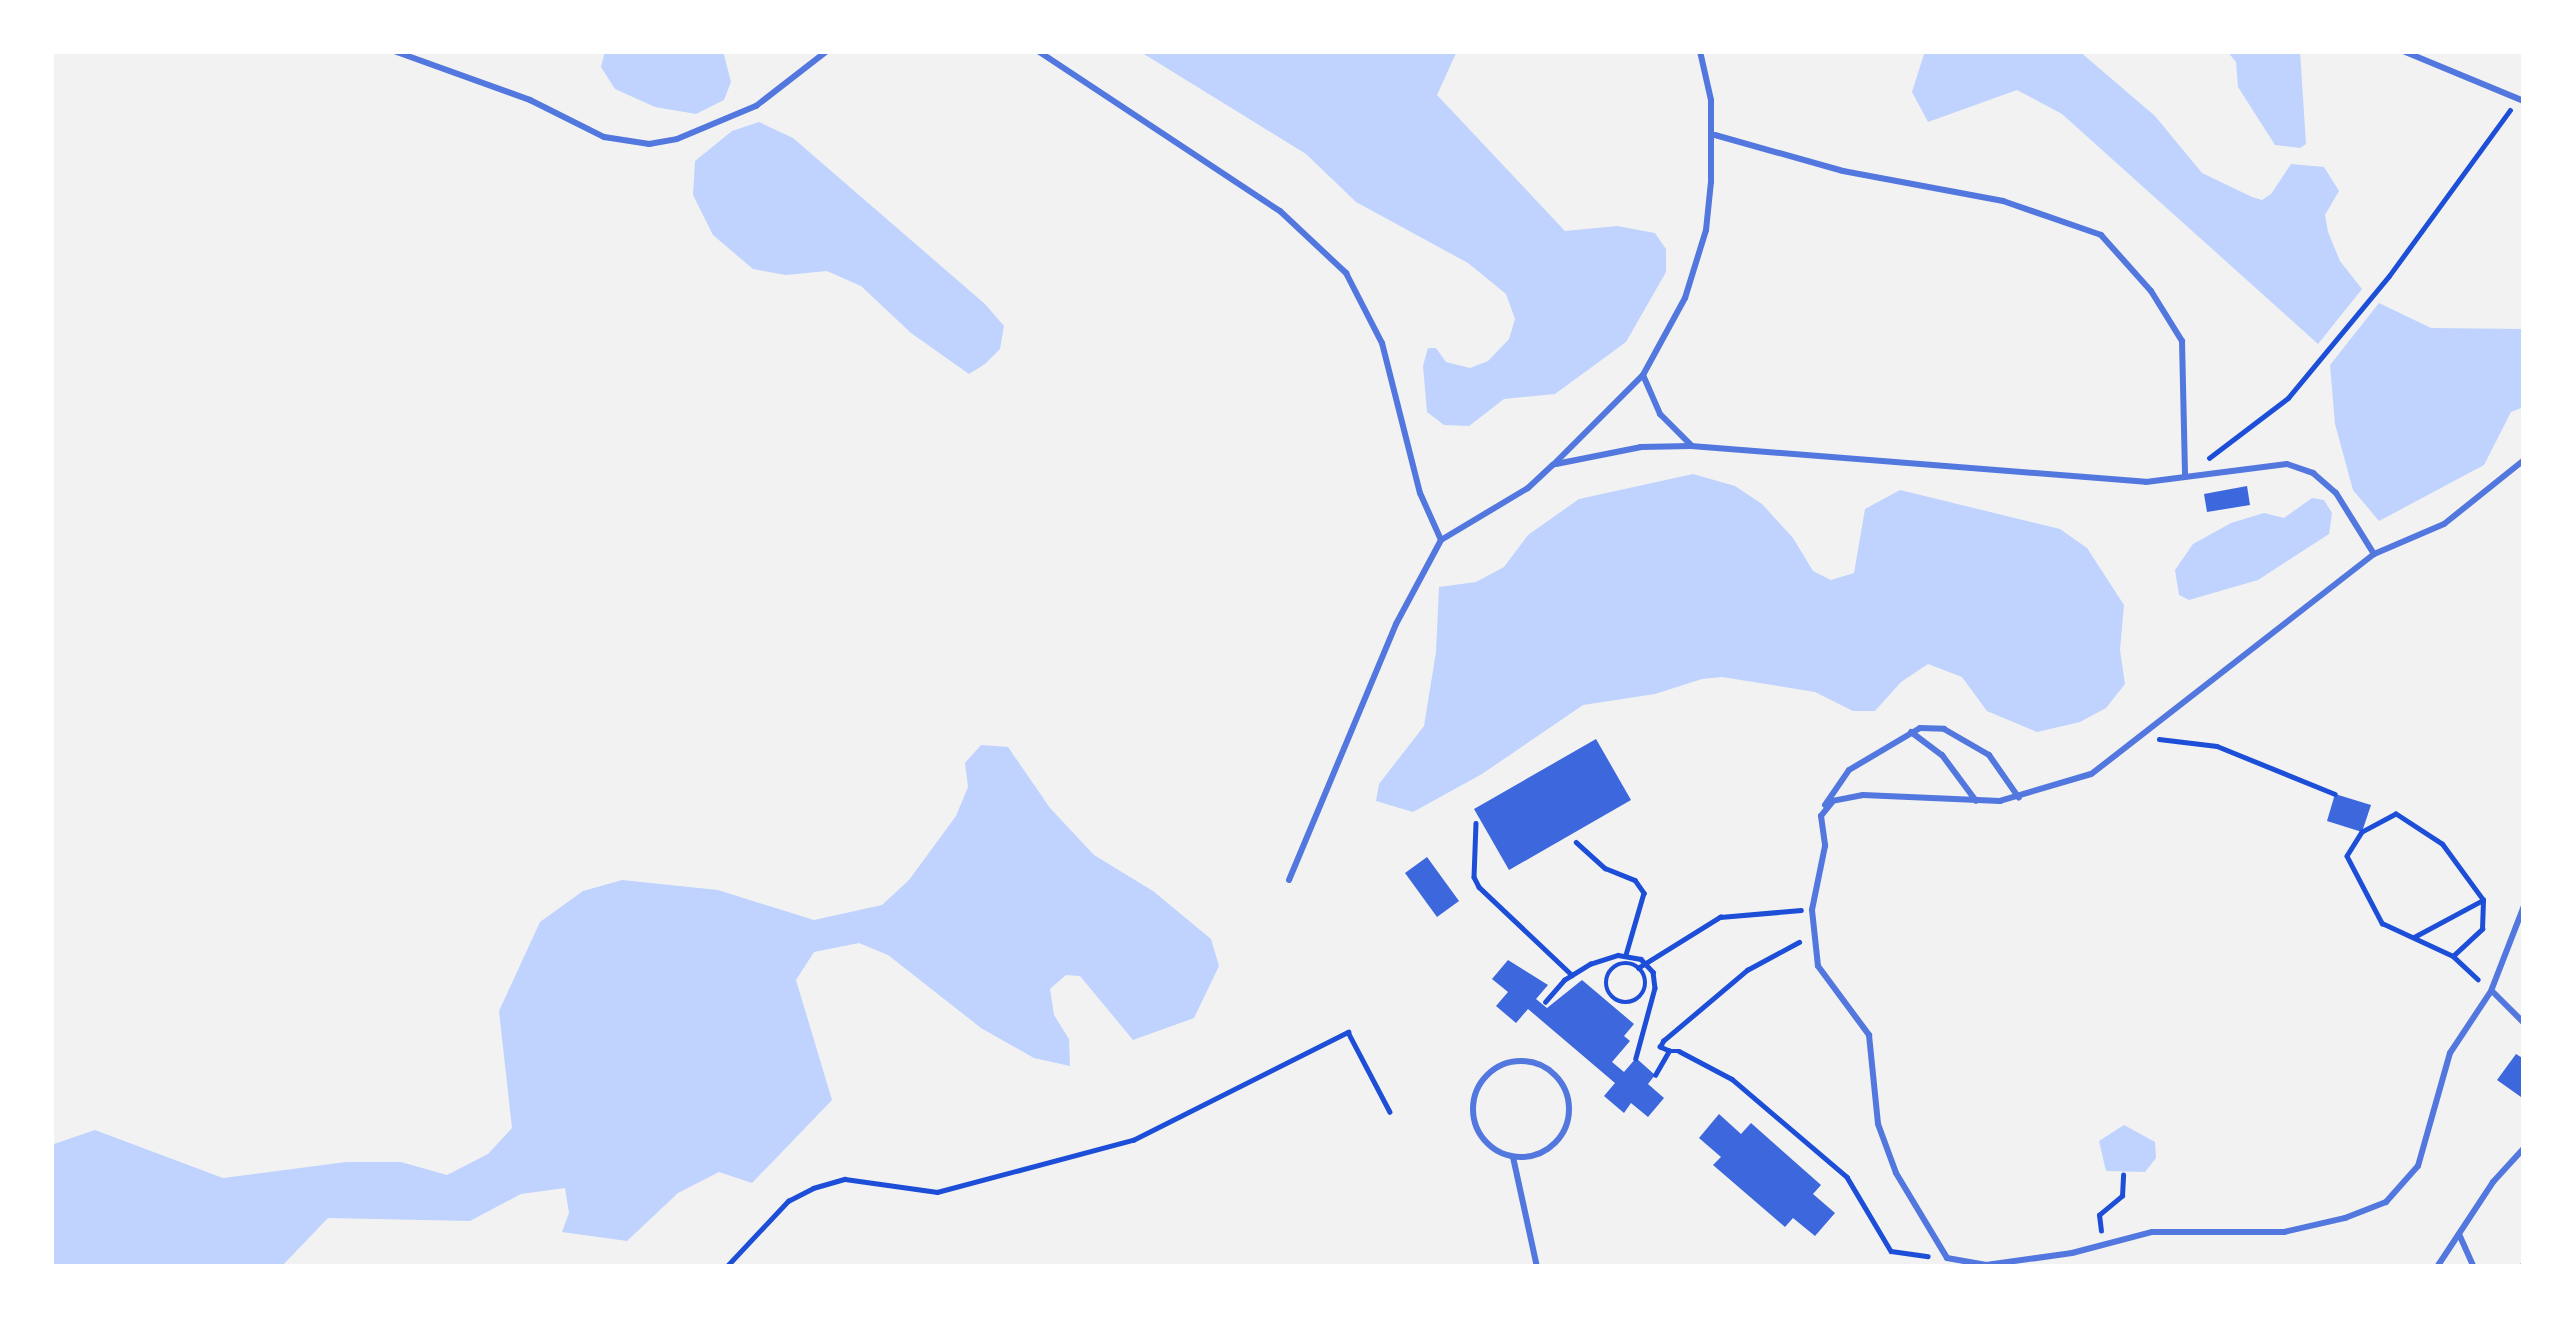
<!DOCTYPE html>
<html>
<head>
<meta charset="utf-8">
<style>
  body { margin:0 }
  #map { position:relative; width:2575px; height:1318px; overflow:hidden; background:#f2f2f2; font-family:Karla,sans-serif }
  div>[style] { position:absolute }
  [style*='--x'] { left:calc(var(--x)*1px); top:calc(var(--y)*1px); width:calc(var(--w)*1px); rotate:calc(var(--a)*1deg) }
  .water>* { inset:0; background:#bfd3fe }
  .building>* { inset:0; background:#3d67dc }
  .path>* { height:4.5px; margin:-2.25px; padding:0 2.25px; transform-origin:2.25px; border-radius:2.25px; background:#1d4ed8 }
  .path>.ring { margin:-2.25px; padding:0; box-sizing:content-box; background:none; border:4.5px solid #1d4ed8; border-radius:50% }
  .service>* { height:6px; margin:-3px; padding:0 3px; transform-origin:3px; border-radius:3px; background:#5277de }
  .service>.ring { margin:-3px; padding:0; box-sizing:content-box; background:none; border:6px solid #5277de; border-radius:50% }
  span { translate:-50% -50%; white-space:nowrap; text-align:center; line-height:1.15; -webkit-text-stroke:9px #fff; paint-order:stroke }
  .frame { position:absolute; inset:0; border:54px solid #fff; pointer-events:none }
</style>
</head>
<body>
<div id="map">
  <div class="water">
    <div style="clip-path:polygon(605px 51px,723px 51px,731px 82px,724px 100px,696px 114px,655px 107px,615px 89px,601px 67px)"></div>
    <div style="clip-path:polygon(1139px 51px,1457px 51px,1437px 95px,1565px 231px,1617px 226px,1655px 233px,1666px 249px,1666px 272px,1626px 342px,1555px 394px,1504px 399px,1469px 426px,1444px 425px,1427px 412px,1423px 366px,1428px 348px,1436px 348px,1446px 362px,1470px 368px,1488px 361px,1509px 339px,1515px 319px,1506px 294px,1468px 263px,1356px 202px,1306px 154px)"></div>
    <div style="clip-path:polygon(1925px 51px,2079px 51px,2155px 116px,2202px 173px,2252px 197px,2262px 200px,2271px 194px,2291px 164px,2324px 167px,2339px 191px,2325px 215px,2328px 232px,2340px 261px,2362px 289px,2318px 344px,2062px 114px,2017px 90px,1928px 122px,1912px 92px)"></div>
    <div style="clip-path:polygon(2227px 51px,2300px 51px,2306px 144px,2300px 148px,2275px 145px,2238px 87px,2236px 62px)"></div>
    <div style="clip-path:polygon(759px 122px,793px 138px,985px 304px,1004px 326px,1000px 349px,985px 364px,969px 374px,911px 333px,861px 286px,827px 271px,786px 275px,753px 269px,713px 235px,693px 195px,695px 161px,732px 131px)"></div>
    <div style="clip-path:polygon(2379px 303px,2431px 328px,2524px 329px,2524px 407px,2511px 412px,2484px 465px,2379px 521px,2353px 490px,2335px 424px,2330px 365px)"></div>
    <div style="clip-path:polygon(1693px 474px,1735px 486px,1762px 504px,1793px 538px,1813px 571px,1831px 580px,1854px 573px,1865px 509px,1900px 490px,2060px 529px,2087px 548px,2124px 605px,2120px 650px,2125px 684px,2106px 708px,2080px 722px,2037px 732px,1987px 711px,1962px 677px,1928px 664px,1901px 682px,1875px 711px,1853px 711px,1815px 692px,1722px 677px,1702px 679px,1655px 694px,1583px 705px,1482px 774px,1413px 812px,1376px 801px,1379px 784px,1424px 726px,1436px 652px,1439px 587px,1476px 582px,1504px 567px,1528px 535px,1579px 499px)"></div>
    <div style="clip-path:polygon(2312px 498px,2324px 500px,2332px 513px,2329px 534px,2258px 580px,2189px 600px,2179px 595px,2175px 570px,2193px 544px,2231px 523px,2264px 513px,2284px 518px)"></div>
    <div style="clip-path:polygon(981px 745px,1008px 747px,1050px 808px,1094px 855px,1153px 891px,1211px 939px,1219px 966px,1194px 1018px,1133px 1040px,1080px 976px,1066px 975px,1050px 989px,1054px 1015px,1069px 1039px,1070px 1066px,1034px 1058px,981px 1028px,888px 955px,859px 943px,814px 952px,796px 980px,832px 1100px,752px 1183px,719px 1172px,678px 1193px,627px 1241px,562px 1232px,569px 1213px,565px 1188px,521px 1194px,470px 1221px,328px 1218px,281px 1267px,51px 1267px,51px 1145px,95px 1130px,223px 1178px,346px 1162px,401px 1162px,447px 1175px,488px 1154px,512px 1128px,499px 1011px,540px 922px,583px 891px,622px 880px,718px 890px,814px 920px,882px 905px,909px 880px,956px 816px,968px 787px,965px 763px)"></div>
    <div style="clip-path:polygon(2124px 1125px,2155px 1142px,2156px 1158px,2145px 1172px,2106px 1171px,2099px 1141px)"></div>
  </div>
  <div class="building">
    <div style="clip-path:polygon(2247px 486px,2250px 505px,2207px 512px,2204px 494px)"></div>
    <div style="clip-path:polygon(1596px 739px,1631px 800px,1509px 870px,1474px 809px)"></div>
    <div style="clip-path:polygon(2335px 794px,2371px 805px,2362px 832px,2327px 821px)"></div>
    <div style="clip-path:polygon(1427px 857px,1459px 901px,1437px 917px,1405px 873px)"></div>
    <div style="clip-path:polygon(1508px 960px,1548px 985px,1536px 999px,1547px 1008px,1582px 980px,1634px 1024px,1624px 1036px,1630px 1041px,1612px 1062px,1624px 1072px,1636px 1058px,1655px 1075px,1648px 1084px,1664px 1098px,1648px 1117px,1631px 1103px,1624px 1113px,1604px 1096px,1615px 1083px,1528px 1009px,1516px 1023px,1496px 1006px,1508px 992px,1492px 979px)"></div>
    <div style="clip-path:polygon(2516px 1054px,2524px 1059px,2521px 1097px,2497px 1080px)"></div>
    <div style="clip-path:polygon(1719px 1114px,1741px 1134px,1751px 1123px,1821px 1185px,1813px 1194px,1835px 1213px,1815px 1236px,1793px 1218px,1785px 1227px,1713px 1165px,1721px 1157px,1699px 1138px)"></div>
  </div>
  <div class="path">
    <div style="--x:2209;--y:458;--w:99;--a:-37.2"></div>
    <div style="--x:2288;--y:398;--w:158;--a:-50.4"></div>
    <div style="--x:2389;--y:276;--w:205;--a:-53.9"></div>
    <div style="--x:2159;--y:739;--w:58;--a:6.9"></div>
    <div style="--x:2217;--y:746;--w:127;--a:22.1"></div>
    <div style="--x:1476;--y:823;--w:54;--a:92.1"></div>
    <div style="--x:1474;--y:877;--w:11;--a:63"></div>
    <div style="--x:1479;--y:887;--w:128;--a:43.4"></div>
    <div style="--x:1576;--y:842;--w:39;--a:42"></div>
    <div style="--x:1605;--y:868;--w:32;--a:22"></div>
    <div style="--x:1635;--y:880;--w:16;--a:55"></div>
    <div style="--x:1644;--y:893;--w:65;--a:106.2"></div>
    <div style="--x:2414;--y:937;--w:78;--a:-28.2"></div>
    <div style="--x:2453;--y:956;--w:40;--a:-43"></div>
    <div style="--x:2482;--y:929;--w:29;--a:-88"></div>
    <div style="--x:2483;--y:900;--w:69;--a:-126.2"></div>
    <div style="--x:2442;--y:844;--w:55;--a:-146.9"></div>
    <div style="--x:2396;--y:814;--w:38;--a:152"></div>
    <div style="--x:2362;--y:832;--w:28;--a:122"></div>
    <div style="--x:2347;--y:856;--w:76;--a:62.4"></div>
    <div style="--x:2382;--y:923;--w:78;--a:24.9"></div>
    <div style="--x:2453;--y:956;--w:34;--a:43"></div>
    <div class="ring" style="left:1606px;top:963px;width:35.5px;height:35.5px"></div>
    <div style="--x:1638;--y:968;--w:97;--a:-31.9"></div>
    <div style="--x:1720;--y:917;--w:81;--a:-4.9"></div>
    <div style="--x:1545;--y:1002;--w:29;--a:-49"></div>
    <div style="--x:1564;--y:980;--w:31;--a:-32"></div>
    <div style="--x:1590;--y:964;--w:29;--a:-18"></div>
    <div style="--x:1618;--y:955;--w:23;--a:10"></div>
    <div style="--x:1641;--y:959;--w:18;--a:47"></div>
    <div style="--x:1653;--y:972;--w:16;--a:83"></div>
    <div style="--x:1655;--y:988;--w:73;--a:105.2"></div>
    <div style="--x:1669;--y:1051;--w:10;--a:-156"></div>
    <div style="--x:1660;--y:1047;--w:7;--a:-63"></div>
    <div style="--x:1663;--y:1041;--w:110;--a:-40.2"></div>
    <div style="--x:1747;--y:970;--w:59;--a:-28.3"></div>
    <div style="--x:1655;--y:1075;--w:28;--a:-60"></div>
    <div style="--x:1669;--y:1051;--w:10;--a:0"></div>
    <div style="--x:1679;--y:1051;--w:60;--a:27.8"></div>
    <div style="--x:1732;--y:1079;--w:151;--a:40.4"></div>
    <div style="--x:1847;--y:1177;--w:86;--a:59.3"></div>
    <div style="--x:1891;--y:1251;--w:37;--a:8"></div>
    <div style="--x:2101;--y:1231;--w:16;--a:-97"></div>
    <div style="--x:2099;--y:1215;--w:30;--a:-40"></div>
    <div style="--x:2122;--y:1196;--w:21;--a:-87"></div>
    <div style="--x:726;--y:1267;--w:91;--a:-46.8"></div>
    <div style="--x:788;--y:1201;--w:28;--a:-27"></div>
    <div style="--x:813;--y:1188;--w:33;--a:-16"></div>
    <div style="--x:845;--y:1179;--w:93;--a:8"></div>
    <div style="--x:937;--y:1192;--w:203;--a:-14.9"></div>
    <div style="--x:1133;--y:1140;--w:241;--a:-26.7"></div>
    <div style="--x:1348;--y:1032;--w:90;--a:62.3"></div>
    <div style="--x:2515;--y:1267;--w:9;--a:-13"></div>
  </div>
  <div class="service">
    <div style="--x:394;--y:51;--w:145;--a:19.8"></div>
    <div style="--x:530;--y:100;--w:83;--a:26.6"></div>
    <div style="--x:604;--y:137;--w:46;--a:8.8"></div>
    <div style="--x:649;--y:144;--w:28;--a:-10"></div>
    <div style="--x:677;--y:139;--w:86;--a:-22.7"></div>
    <div style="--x:756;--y:106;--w:90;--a:-37.8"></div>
    <div style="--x:1038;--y:51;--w:290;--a:33.5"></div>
    <div style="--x:1280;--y:211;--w:91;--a:43.2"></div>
    <div style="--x:1346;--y:273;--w:79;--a:62.8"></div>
    <div style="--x:1382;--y:343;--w:155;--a:75.8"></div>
    <div style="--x:1420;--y:493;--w:51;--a:65.9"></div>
    <div style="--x:2403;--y:51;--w:131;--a:22.5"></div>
    <div style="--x:1715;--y:135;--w:133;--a:15.7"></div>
    <div style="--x:1843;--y:171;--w:163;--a:10.6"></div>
    <div style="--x:2003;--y:201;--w:104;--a:19.1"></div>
    <div style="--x:2101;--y:235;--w:75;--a:48.2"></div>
    <div style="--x:2151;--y:291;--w:59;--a:58.2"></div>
    <div style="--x:2182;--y:341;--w:135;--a:88.7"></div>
    <div style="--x:1643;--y:375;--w:43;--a:66.4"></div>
    <div style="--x:1660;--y:414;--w:44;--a:45"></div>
    <div style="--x:2524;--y:460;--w:102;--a:141.3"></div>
    <div style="--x:2444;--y:524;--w:76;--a:156.8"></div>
    <div style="--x:2374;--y:554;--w:358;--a:142.1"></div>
    <div style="--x:2091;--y:774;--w:95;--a:163.5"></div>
    <div style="--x:2000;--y:801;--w:137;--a:-177.5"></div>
    <div style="--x:1863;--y:795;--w:31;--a:169"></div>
    <div style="--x:1833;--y:801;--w:19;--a:129"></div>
    <div style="--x:1821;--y:816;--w:30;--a:82"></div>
    <div style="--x:1825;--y:846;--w:65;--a:101.5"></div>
    <div style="--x:1812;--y:910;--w:56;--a:83.9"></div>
    <div style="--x:1818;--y:966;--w:86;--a:53.5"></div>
    <div style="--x:1869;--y:1035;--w:89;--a:84.2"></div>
    <div style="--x:1878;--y:1124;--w:52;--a:69.8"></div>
    <div style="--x:1896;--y:1173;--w:99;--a:59"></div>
    <div style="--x:1947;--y:1258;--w:40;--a:10"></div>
    <div style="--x:1986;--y:1265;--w:87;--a:-7.9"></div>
    <div style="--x:2072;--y:1253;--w:83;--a:-14.7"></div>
    <div style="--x:2152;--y:1232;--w:132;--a:0"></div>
    <div style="--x:2284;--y:1232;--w:63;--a:-12.9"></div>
    <div style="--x:2345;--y:1218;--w:44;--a:-21.3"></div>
    <div style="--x:2386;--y:1202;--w:48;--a:-48.4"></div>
    <div style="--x:2418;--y:1166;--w:117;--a:-74.2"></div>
    <div style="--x:2450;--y:1053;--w:74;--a:-56.5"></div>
    <div style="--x:2491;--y:991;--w:91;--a:-68.8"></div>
    <div style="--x:1556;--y:464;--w:87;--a:-11.3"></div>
    <div style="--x:1641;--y:447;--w:50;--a:-1.1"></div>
    <div style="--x:1691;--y:446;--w:456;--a:4.5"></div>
    <div style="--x:2146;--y:482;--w:142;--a:-7.3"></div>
    <div style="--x:2287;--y:464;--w:28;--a:19"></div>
    <div style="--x:2313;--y:473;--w:30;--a:41"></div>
    <div style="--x:2336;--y:493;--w:72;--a:58.1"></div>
    <div style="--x:1911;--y:732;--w:39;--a:37"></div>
    <div style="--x:1942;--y:755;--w:57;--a:53.5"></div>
    <div style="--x:1825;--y:805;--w:42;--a:-55.6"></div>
    <div style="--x:1849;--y:770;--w:82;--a:-30.6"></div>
    <div style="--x:1920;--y:728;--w:24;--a:2"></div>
    <div style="--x:1944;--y:729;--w:52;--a:30"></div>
    <div style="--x:1989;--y:755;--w:52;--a:55.1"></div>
    <div style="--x:1289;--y:880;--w:277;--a:-67.3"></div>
    <div style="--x:1396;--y:624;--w:95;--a:-61.8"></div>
    <div style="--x:1441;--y:540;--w:101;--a:-30.9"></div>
    <div style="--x:1528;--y:488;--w:34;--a:-43"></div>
    <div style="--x:1553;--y:465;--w:127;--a:-45"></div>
    <div style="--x:1643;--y:375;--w:88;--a:-61.4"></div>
    <div style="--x:1685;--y:298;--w:71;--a:-72.8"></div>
    <div style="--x:1706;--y:230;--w:48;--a:-84.1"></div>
    <div style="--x:1711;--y:182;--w:82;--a:-90"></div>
    <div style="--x:1711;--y:100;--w:50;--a:-102.7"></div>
    <div style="--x:2493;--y:992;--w:44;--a:45"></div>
    <div class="ring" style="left:1473px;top:1061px;width:90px;height:90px"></div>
    <div style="--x:1513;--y:1157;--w:113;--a:77.7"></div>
    <div style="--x:2459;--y:1234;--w:36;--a:66"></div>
    <div style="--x:2437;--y:1267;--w:102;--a:-56.6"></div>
    <div style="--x:2493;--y:1182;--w:46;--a:-47.6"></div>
  </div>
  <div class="frame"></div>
</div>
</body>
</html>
